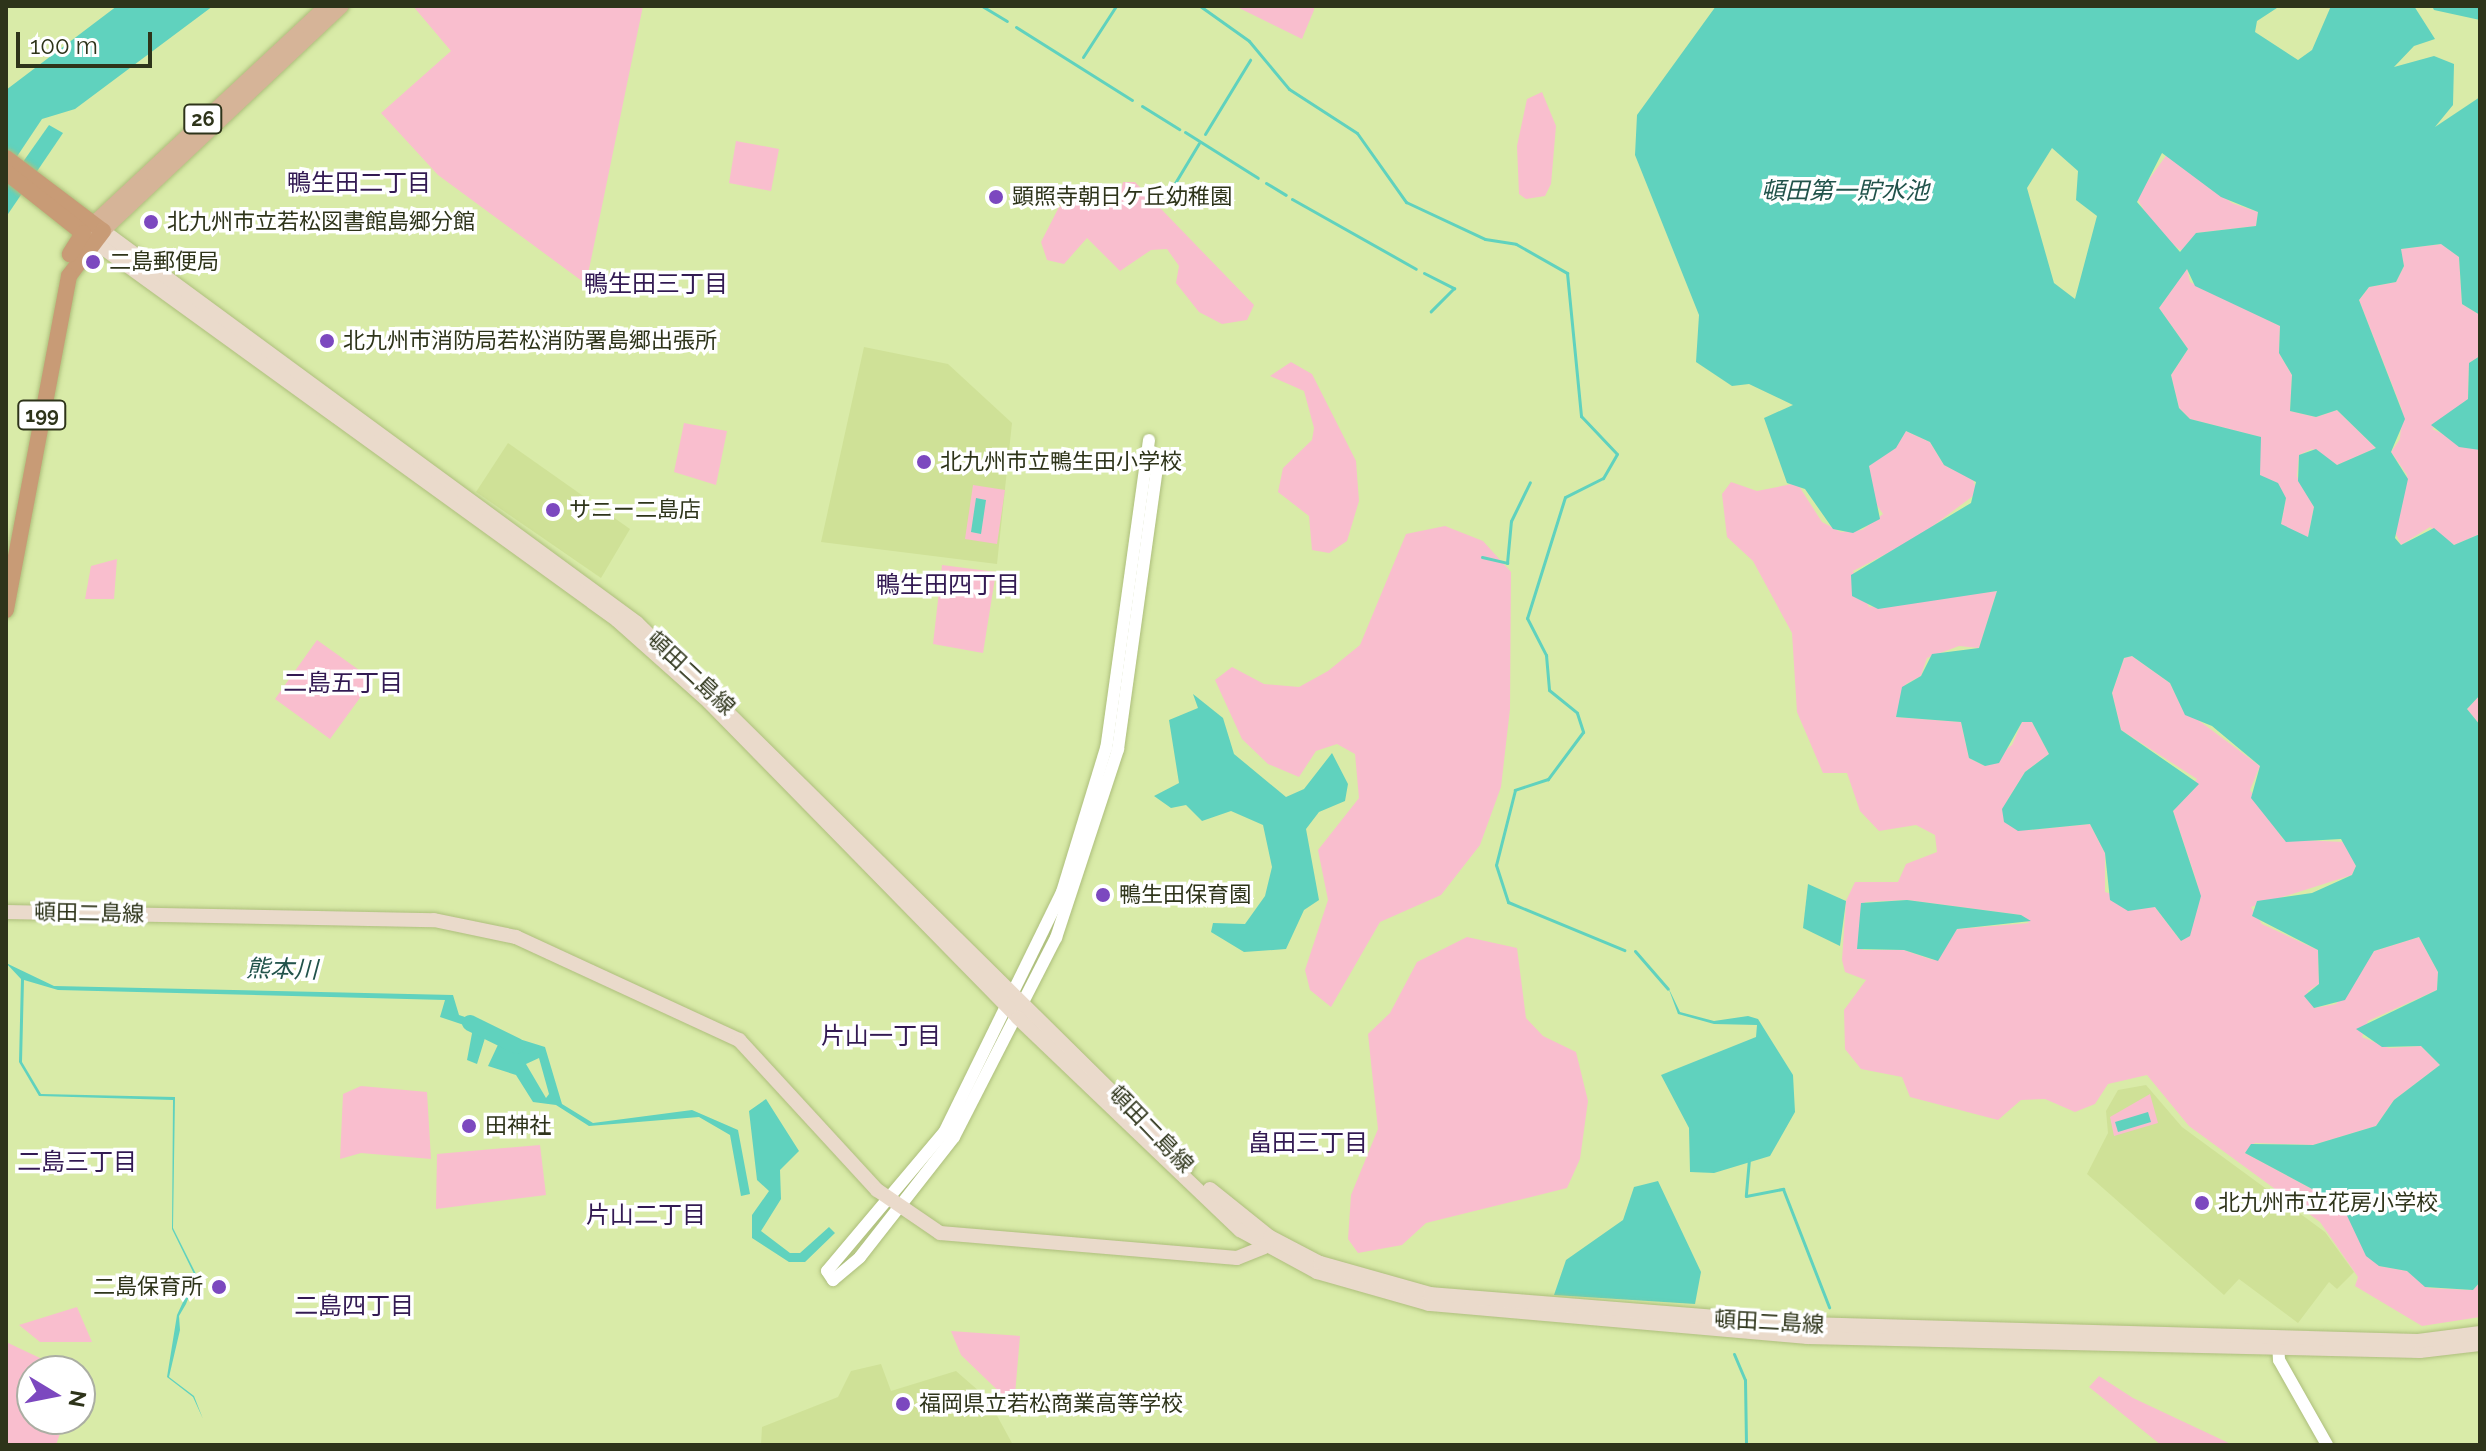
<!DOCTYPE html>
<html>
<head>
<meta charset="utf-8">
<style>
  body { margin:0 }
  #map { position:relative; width:2486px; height:1451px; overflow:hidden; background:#d9eba8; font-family:Raleway,"Noto Sans JP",sans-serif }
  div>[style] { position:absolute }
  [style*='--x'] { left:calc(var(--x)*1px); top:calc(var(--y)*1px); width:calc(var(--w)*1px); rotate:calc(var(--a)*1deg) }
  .built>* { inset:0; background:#cfe197 }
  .green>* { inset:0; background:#f9bece }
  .water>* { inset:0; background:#60d2be }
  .stream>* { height:3px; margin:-1.5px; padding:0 1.5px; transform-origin:1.5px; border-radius:1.5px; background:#60d2be }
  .river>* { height:16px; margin:-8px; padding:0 8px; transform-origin:8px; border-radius:8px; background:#60d2be }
  .roads { filter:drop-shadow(0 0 2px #adbe7c) drop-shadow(0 0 2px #adbe7c) }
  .tertiary>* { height:12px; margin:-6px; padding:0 6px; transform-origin:6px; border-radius:6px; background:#fff }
  .secondary>* { height:14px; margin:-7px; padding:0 7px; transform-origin:7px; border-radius:7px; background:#eadacb }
  .primary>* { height:14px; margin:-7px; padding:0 7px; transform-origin:7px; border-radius:7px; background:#d6b498 }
  .trunk>* { height:16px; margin:-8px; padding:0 8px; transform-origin:8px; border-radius:8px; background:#c89b76 }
  .dots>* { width:22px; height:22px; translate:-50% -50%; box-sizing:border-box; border:4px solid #fff; border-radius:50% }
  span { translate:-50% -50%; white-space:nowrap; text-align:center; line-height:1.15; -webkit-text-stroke:7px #fff; paint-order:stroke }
  .shield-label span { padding:2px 6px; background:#fff; border:2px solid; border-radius:6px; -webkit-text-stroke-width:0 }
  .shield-label { font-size:20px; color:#2e341a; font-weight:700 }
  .poi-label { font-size:22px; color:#2e341a }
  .left { translate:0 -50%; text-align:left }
  .right { translate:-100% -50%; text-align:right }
  .street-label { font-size:22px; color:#2e341a }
  .neighbourhood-label { font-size:24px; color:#331a53 }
  .water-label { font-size:24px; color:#22534b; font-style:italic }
  .frame { position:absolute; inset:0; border:8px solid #2e341a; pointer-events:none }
  .north { position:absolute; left:16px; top:1355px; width:80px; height:80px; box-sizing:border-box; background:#fff; border:2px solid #abaea3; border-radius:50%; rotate:100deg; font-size:22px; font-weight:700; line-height:32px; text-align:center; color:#2e341a }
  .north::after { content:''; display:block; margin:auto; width:28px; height:36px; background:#7c48bf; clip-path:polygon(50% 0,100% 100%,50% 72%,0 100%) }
  .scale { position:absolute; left:16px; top:32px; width:136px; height:36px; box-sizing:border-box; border:4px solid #2e341a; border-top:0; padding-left:10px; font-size:24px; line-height:28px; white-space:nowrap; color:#2e341a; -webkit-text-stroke:6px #fff; paint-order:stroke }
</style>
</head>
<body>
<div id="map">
  <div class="built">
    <div style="clip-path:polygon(864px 347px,948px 364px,1012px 423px,997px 564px,821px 542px)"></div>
    <div style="clip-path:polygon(508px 443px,630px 529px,601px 578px,476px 492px)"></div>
    <div style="clip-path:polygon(2146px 1085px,2182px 1127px,2325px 1232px,2354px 1272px,2337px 1289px,2329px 1282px,2298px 1323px,2239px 1279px,2224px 1295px,2087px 1174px,2108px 1133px,2106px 1111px,2118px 1090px)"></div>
    <div style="clip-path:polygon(881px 1364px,891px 1391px,956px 1371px,988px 1399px,1013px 1445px,761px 1445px,762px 1427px,838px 1397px,851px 1371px)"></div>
  </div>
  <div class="green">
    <div style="clip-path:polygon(413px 6px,643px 6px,586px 284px,438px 175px,381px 113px,451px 51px)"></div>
    <div style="clip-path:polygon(1235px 6px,1314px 6px,1314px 10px,1302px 39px)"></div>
    <div style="clip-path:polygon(1542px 92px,1556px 126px,1551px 184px,1545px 196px,1526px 199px,1519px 194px,1517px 146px,1527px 99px)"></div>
    <div style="clip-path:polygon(736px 141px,779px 149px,771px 191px,729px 183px)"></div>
    <div style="clip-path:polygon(2168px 153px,2232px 203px,2258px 212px,2256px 226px,2196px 233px,2185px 253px,2159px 235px,2136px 197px)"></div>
    <div style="clip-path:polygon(1123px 182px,1135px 182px,1254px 305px,1247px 320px,1222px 324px,1199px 312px,1176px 283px,1179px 266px,1167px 249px,1151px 250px,1120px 271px,1087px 238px,1064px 264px,1047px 260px,1041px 242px,1059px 207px,1083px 194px,1120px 195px)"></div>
    <div style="clip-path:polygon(2442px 244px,2459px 257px,2462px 304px,2480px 315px,2480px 356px,2469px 363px,2468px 399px,2432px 429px,2480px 450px,2480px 534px,2454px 545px,2430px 527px,2401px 545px,2395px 532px,2407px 475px,2391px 452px,2400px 439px,2402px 410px,2359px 300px,2369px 287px,2396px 282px,2404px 266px,2400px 249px)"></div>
    <div style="clip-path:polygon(2187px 268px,2190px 282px,2280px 326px,2279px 353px,2292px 375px,2290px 411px,2316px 417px,2337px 410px,2376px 448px,2337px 465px,2312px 449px,2299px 455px,2297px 476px,2314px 507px,2308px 537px,2296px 538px,2281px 524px,2286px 498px,2260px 475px,2260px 437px,2190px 419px,2179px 408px,2171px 375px,2188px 349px,2159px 308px)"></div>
    <div style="clip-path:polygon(1291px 362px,1312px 374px,1356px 461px,1359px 501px,1347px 541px,1329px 553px,1312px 550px,1309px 516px,1278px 492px,1283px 468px,1312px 440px,1314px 428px,1304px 391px,1270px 376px)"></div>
    <div style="clip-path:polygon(684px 423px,727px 431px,716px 485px,674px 472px)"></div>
    <div style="clip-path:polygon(evenodd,1906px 431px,1930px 442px,1944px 465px,1973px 479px,1977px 493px,1917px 538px,1853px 571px,1869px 607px,1997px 591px,1979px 648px,1959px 646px,1927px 658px,1921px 676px,1906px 684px,1896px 717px,1961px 722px,1969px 758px,1985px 766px,2012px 745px,2022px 722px,2032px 722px,2049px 754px,2025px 772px,2007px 801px,2029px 830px,2090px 824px,2105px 853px,2105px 892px,2155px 907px,2181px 941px,2197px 883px,2173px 811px,2197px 779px,2121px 730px,2112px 693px,2124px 658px,2132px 656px,2170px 683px,2182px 708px,2260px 766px,2250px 790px,2283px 839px,2344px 842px,2356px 866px,2352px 875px,2251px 907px,2262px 924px,2318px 950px,2319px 984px,2308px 991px,2314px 1008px,2336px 1004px,2374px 951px,2419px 937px,2438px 972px,2437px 990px,2368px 1021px,2362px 1037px,2389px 1048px,2421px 1046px,2440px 1065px,2394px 1100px,2376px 1126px,2313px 1145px,2255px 1143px,2245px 1153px,2342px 1205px,2379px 1266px,2407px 1271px,2429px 1288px,2473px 1290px,2480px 1282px,2480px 1317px,2422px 1326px,2355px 1286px,2358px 1277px,2320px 1222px,2189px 1126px,2147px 1075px,2108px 1084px,2095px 1104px,2075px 1112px,2045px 1099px,2021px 1100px,1998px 1120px,1910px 1097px,1902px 1077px,1861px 1069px,1845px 1049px,1844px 1010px,1866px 980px,1845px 972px,1842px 960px,1846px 901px,1855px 882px,1898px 882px,1906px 864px,1937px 852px,1935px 835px,1916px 825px,1879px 831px,1860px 811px,1847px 773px,1823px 773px,1797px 712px,1792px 633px,1753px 561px,1727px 537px,1722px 494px,1731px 482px,1757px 491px,1797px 483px,1822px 522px,1841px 532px,1862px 530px,1883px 514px,1869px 494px,1869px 466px,1906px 431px,1907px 900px,2021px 915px,2029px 923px,1957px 929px,1933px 960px,1904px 950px,1863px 950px,1865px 902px,1907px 900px)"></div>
    <div style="clip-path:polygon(973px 485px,1005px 490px,997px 544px,965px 539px)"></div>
    <div style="clip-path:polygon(1445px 526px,1483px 541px,1511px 572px,1510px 709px,1501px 787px,1480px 845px,1441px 895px,1380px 922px,1331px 1007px,1310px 990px,1305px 970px,1328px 900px,1318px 850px,1359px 798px,1355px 754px,1337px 744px,1316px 751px,1299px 777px,1268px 764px,1242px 739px,1215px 680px,1232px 667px,1264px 684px,1299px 687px,1328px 671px,1360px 645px,1406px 534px)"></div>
    <div style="clip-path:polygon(117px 559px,114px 599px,85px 599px,91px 566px)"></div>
    <div style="clip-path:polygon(942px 565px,996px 572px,983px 653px,933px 644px)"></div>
    <div style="clip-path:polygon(317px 640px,373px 680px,330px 739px,275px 699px)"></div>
    <div style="clip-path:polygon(2480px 695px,2480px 725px,2467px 709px)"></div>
    <div style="clip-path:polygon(1467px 937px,1517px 948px,1526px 1018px,1543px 1036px,1576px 1052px,1588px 1101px,1580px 1159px,1567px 1188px,1426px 1223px,1402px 1245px,1358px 1253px,1348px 1239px,1351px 1195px,1378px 1129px,1368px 1034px,1390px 1013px,1417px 962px)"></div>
    <div style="clip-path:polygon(361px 1086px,427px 1092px,431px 1159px,361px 1153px,340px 1159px,343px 1094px)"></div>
    <div style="clip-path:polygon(2150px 1094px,2158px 1123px,2114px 1136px,2110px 1117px)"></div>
    <div style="clip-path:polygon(540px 1145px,546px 1195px,436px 1209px,437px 1154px)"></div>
    <div style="clip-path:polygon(77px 1307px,92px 1342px,40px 1342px,19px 1325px)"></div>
    <div style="clip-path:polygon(951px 1331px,1020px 1336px,1014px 1406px,961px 1355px)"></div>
    <div style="clip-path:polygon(6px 1342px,40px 1358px,46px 1371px,32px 1371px,32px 1419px,65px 1419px,56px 1445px,6px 1445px)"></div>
    <div style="clip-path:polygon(2099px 1376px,2133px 1398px,2233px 1445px,2161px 1445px,2089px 1387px)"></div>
  </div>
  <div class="water">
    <div style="clip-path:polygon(117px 6px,213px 6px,75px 109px,42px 119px,6px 173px,6px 90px)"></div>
    <div style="clip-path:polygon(evenodd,1716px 6px,2280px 6px,2257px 21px,2255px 32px,2298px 60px,2312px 50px,2331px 6px,2414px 6px,2435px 39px,2414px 46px,2394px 67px,2434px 56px,2454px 64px,2453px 105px,2435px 127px,2480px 97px,2480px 315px,2462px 304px,2459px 257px,2441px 244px,2401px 249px,2404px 266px,2396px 282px,2369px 287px,2359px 300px,2405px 419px,2391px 452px,2408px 479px,2395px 538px,2401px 545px,2434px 528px,2454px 545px,2480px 534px,2480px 695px,2467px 709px,2480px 725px,2480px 1282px,2473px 1290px,2425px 1287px,2407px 1271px,2379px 1266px,2366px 1256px,2342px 1205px,2245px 1153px,2251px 1144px,2313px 1145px,2376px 1126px,2394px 1100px,2440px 1065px,2421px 1046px,2382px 1047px,2356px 1029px,2437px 990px,2438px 972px,2419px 937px,2374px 951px,2345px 1000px,2314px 1008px,2304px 996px,2319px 984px,2318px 950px,2252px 916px,2257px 901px,2312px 893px,2352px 875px,2356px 866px,2341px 839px,2286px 842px,2251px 798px,2260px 766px,2212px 726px,2185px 715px,2170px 683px,2132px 656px,2124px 658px,2112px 693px,2121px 730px,2199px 784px,2173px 811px,2201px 896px,2190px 936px,2181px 941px,2155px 907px,2128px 911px,2110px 900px,2105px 853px,2090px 824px,2018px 831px,2004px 822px,2002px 809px,2025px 772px,2049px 754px,2032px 722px,2022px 722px,1999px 763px,1985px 766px,1969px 758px,1961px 722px,1896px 717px,1902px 687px,1921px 676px,1932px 654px,1979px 648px,1997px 591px,1878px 609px,1852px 596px,1851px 575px,1971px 503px,1976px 482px,1944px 465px,1930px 442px,1906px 431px,1896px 448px,1869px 466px,1880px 519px,1853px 533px,1833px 529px,1805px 489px,1787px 483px,1764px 418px,1793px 405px,1749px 384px,1732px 386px,1696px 362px,1699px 315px,1635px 155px,1637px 115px,1716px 6px,2052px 148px,2078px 171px,2076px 200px,2097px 216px,2075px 299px,2054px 283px,2027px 188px,2052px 148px,1716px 6px,2162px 153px,2221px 197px,2258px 212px,2256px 226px,2196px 233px,2180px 252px,2137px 202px,2162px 153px,1716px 6px,2187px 269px,2195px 286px,2280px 326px,2279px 353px,2292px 375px,2290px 411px,2316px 417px,2337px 410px,2376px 448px,2337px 465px,2316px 449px,2299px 455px,2298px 481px,2314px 507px,2308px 537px,2281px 524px,2286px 498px,2278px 483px,2260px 475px,2261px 437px,2190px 419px,2179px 408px,2171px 375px,2188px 349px,2159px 308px,2187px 269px)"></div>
    <div style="clip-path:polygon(2432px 6px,2480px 6px,2480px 20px,2434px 10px)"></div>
    <div style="clip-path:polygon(49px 125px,63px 133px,6px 217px,6px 186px)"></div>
    <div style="clip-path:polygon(2480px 356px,2480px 450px,2459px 447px,2431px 425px,2468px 399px,2469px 363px)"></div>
    <div style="clip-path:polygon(976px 498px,986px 500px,981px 534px,971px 532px)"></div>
    <div style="clip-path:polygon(1193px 694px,1223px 718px,1234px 754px,1286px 797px,1304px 789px,1332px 753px,1348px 784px,1345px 801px,1319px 812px,1306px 829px,1319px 900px,1304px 910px,1286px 949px,1244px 952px,1211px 932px,1213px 923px,1245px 924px,1265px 896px,1272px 867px,1263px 825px,1231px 811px,1202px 821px,1186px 805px,1171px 808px,1154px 796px,1179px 783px,1169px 720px,1198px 708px)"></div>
    <div style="clip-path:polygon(1808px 884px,1846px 901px,1840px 946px,1803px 928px)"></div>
    <div style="clip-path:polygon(1907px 900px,2021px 915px,2031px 921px,1957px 929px,1938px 961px,1904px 950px,1857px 949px,1861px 903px)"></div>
    <div style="clip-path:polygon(6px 963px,54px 986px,453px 995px,459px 1015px,489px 1025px,477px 1064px,467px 1060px,473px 1028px,440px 1017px,445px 1000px,58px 990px,24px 980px,22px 1062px,41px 1094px,175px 1097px,173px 1228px,197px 1276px,186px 1304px,179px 1316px,180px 1330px,169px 1377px,194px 1396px,203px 1419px,193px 1397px,167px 1377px,177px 1315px,195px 1276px,172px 1229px,173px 1100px,39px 1096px,19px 1062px,21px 979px)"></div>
    <div style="clip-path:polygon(1668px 987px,1680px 1012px,1714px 1021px,1748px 1016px,1758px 1019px,1793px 1075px,1795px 1112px,1770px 1156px,1714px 1173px,1690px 1172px,1689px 1128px,1661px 1075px,1756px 1037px,1757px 1025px,1714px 1024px,1678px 1014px)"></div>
    <div style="clip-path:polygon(evenodd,503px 1034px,545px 1047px,562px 1104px,593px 1123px,692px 1110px,738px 1130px,750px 1194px,741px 1196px,730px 1135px,699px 1117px,589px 1126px,556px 1105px,533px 1102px,516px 1075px,488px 1066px,503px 1034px,539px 1058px,549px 1094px,546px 1098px,526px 1064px,539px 1058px)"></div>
    <div style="clip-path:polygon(766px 1099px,799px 1151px,780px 1170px,781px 1199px,761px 1231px,790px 1253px,800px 1253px,829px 1227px,835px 1233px,805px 1262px,789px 1262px,752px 1238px,752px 1215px,769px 1191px,757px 1180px,749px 1111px)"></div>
    <div style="clip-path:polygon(2148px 1112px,2151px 1122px,2118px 1132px,2115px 1122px)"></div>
    <div style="clip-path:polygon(1658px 1181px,1701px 1272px,1695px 1304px,1554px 1295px,1566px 1260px,1623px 1220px,1634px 1187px)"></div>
  </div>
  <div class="stream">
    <div style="--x:982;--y:6;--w:29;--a:31"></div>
    <div style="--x:1200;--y:6;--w:60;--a:35.5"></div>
    <div style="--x:1249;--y:41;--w:62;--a:50.2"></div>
    <div style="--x:1289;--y:89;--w:81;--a:32.9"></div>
    <div style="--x:1357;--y:133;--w:85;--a:54.6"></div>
    <div style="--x:1406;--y:202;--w:87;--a:25.1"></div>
    <div style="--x:1485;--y:239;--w:31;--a:9"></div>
    <div style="--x:1516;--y:244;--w:59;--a:29.6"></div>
    <div style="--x:1567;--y:273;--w:144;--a:84.4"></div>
    <div style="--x:1581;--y:416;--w:52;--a:46.5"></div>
    <div style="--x:1617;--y:454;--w:28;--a:120"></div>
    <div style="--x:1603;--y:478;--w:42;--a:153.4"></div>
    <div style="--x:1565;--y:497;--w:127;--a:107.4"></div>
    <div style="--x:1527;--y:618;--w:42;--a:62.8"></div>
    <div style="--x:1546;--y:655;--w:35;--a:85"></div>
    <div style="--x:1549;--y:690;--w:36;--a:39"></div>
    <div style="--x:1577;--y:713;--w:20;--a:72"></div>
    <div style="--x:1583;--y:732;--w:59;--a:126.7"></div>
    <div style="--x:1548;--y:779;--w:35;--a:162"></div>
    <div style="--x:1515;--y:790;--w:77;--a:104.2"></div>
    <div style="--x:1496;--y:865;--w:39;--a:72"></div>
    <div style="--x:1508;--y:902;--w:126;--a:22.5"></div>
    <div style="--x:1016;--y:27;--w:137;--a:32.2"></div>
    <div style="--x:1083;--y:57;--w:61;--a:-57.1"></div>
    <div style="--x:1142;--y:106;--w:44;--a:31.9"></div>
    <div style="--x:1185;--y:132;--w:86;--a:32.2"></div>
    <div style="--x:1205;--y:134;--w:87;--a:-58.7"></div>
    <div style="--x:1266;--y:183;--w:23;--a:31"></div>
    <div style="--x:1169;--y:193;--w:58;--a:-59"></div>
    <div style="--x:1292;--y:199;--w:142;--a:29.4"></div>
    <div style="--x:1424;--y:273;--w:34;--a:27"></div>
    <div style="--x:1454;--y:288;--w:33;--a:135"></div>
    <div style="--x:1482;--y:557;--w:26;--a:13"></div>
    <div style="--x:1507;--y:563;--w:42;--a:-84.6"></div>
    <div style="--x:1511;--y:521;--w:43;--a:-64"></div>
    <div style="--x:1635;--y:951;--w:50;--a:49"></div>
    <div style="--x:1749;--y:1159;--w:37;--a:95"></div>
    <div style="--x:1746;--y:1196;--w:38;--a:-11"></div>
    <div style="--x:1783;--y:1189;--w:127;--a:68.7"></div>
    <div style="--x:1734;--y:1354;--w:28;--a:67"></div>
    <div style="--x:1745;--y:1380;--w:65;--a:89.1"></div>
  </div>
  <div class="river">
    <div style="--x:470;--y:1023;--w:52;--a:26.1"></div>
  </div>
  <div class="roads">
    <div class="tertiary">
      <div style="--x:1149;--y:440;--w:311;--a:97.9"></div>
      <div style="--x:1106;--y:748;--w:151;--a:107"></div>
      <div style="--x:1062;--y:892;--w:266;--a:116.1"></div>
      <div style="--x:945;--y:1131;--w:183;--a:130.1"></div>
      <div style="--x:827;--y:1271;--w:11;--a:56"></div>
      <div style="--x:833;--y:1280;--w:35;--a:-40"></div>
      <div style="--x:860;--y:1257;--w:152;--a:-51.9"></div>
      <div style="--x:954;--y:1137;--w:224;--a:-62.9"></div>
      <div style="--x:1056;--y:938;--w:199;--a:-71.8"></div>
      <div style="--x:1118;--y:749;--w:284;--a:-82.1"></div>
      <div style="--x:2278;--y:1341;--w:19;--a:87"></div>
      <div style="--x:2279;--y:1360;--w:98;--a:60.5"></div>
    </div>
    <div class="secondary">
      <div style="--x:103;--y:231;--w:662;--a:36.28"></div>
      <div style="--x:637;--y:623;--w:773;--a:44.63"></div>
      <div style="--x:88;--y:237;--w:653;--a:35.9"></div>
      <div style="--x:617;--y:620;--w:123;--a:41.7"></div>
      <div style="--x:709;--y:702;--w:442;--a:45.6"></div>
      <div style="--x:1018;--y:1018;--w:307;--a:43.7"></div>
      <div style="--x:1240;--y:1230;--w:88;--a:28.6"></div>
      <div style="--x:1317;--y:1272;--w:116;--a:15.9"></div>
      <div style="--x:1429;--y:1304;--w:379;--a:5"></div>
      <div style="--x:1807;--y:1337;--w:613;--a:1.31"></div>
      <div style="--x:2420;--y:1351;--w:60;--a:-6.7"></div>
      <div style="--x:6;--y:912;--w:428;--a:1.1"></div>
      <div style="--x:434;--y:920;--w:84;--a:11.7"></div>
      <div style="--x:516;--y:937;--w:246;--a:24.8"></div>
      <div style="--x:739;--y:1040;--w:204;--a:47.4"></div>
      <div style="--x:877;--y:1190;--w:76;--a:34.3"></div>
      <div style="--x:940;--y:1233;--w:298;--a:4.8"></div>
      <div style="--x:1237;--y:1258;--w:29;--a:-22"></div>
      <div style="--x:1210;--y:1189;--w:77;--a:38.7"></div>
      <div style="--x:1270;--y:1237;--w:56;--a:27.5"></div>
      <div style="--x:1320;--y:1263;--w:114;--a:15.7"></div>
      <div style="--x:1430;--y:1294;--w:377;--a:4.6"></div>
      <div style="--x:1806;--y:1324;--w:612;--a:1.59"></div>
      <div style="--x:2418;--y:1341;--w:63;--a:-7.4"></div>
    </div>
    <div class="primary">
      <div style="--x:86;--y:230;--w:328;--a:-43"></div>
      <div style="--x:103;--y:231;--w:328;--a:-43.3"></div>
    </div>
    <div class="trunk">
      <div style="--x:6;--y:158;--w:121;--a:37"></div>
      <div style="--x:103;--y:231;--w:56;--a:127.1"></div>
      <div style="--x:69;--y:276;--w:340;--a:100.7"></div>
      <div style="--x:6;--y:172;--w:98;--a:38.4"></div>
      <div style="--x:83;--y:233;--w:25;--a:122"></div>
    </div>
  </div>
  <div class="dots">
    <div style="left:996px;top:197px;background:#7c48bf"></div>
    <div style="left:151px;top:222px;background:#7c48bf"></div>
    <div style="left:93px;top:262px;background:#7c48bf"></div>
    <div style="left:327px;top:341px;background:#7c48bf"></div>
    <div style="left:924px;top:462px;background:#7c48bf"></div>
    <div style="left:553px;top:510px;background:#7c48bf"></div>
    <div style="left:1103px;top:895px;background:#7c48bf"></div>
    <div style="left:469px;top:1126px;background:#7c48bf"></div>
    <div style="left:2202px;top:1203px;background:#7c48bf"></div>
    <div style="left:219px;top:1287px;background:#7c48bf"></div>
    <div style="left:903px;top:1404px;background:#7c48bf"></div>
  </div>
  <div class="shield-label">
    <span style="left:203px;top:119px">26</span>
    <span style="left:42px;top:415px">199</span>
  </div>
  <div class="poi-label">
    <span class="left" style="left:1012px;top:197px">顕照寺朝日ケ丘幼稚園</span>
    <span class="left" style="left:167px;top:222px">北九州市立若松図書館島郷分館</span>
    <span class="left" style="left:109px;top:262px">二島郵便局</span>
    <span class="left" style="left:343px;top:341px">北九州市消防局若松消防署島郷出張所</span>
    <span class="left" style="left:940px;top:462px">北九州市立鴨生田小学校</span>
    <span class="left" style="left:569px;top:510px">サニー二島店</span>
    <span class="left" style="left:1119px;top:895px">鴨生田保育園</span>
    <span class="left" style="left:485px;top:1126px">田神社</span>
    <span class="left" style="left:2218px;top:1203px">北九州市立花房小学校</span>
    <span class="right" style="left:203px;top:1287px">二島保育所</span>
    <span class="left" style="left:919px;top:1404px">福岡県立若松商業高等学校</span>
  </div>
  <div class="street-label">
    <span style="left:691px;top:673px;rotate:43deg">頓田二島線</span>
    <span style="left:89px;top:913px;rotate:1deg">頓田二島線</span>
    <span style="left:1151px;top:1129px;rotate:46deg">頓田二島線</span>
    <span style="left:1769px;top:1322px;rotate:3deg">頓田二島線</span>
  </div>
  <div class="neighbourhood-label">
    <span style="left:359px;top:183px">鴨生田二丁目</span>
    <span style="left:656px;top:284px">鴨生田三丁目</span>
    <span style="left:948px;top:585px">鴨生田四丁目</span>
    <span style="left:343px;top:683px">二島五丁目</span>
    <span style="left:881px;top:1036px">片山一丁目</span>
    <span style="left:1308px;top:1143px">畠田三丁目</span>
    <span style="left:77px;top:1162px">二島三丁目</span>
    <span style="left:646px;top:1215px">片山二丁目</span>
    <span style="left:354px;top:1306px">二島四丁目</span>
  </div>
  <div class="water-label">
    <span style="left:1845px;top:191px">頓田第一貯水池</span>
    <span style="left:282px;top:969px;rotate:1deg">熊本川</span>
  </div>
  <div class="frame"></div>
  <div class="north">N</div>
  <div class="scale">100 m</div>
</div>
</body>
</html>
